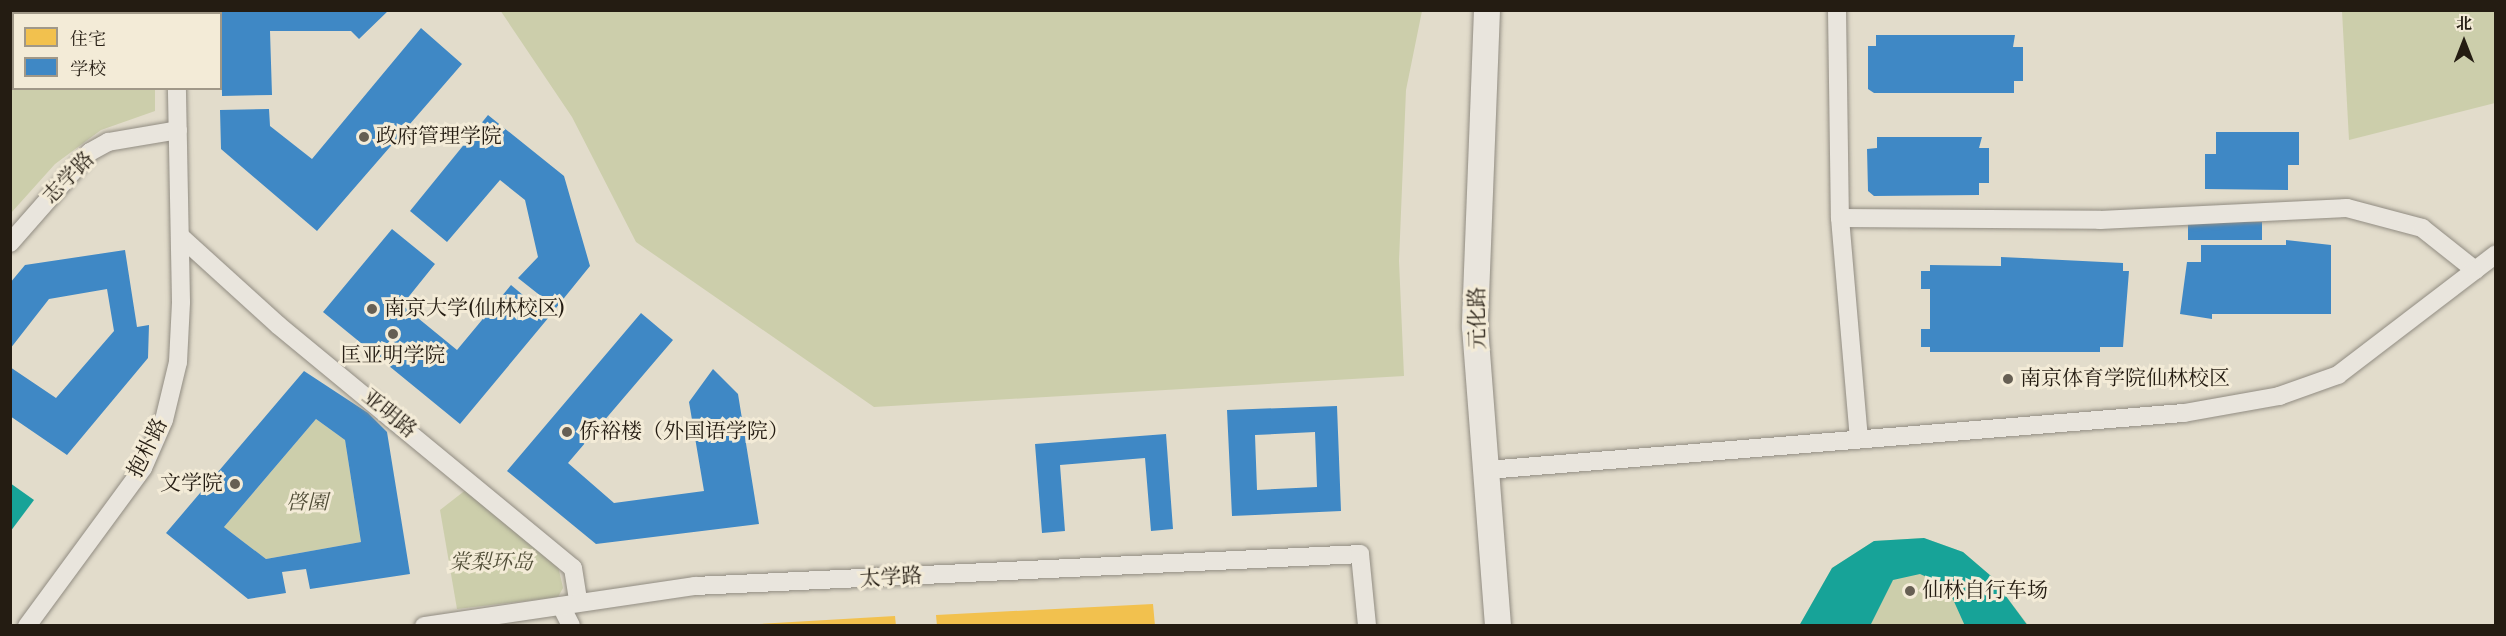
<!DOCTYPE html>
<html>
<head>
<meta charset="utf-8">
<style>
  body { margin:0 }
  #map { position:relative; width:2506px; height:636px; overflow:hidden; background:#e2dccb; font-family:"Libre Bodoni","Noto Serif SC",serif }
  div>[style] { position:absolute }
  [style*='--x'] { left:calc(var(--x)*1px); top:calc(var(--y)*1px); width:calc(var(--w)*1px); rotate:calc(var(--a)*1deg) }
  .green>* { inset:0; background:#ccceab }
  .homes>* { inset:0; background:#f2c14e }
  .schools>* { inset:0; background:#3f88c5 }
  .public>* { inset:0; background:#17a398 }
  .roads { filter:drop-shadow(0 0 2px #918c82) drop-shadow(0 0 2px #918c82) }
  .street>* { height:18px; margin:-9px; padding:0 9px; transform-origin:9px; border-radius:9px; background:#e9e5dd }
  .secondary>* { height:26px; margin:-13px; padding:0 13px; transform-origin:13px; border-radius:13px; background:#e9e5dd }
  .dots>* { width:16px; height:16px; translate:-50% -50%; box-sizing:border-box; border:3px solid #f3ebd7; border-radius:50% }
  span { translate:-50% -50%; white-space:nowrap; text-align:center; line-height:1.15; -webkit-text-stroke:6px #f3ebd7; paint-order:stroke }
  .poi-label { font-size:21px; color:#241c12 }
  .left { translate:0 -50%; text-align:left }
  .right { translate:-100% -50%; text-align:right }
  .street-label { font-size:21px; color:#241c12 }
  .park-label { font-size:21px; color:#514e38; font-style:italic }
  .frame { position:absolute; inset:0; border:12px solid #241c12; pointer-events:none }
  .legend { position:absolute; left:12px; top:12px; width:210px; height:78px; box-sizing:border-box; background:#f3ebd7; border:2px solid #a09888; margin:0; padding:8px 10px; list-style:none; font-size:18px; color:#241c12 }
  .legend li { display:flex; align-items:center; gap:12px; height:30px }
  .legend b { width:30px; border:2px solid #a09888 }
  .north { position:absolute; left:2434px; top:12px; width:60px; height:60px; -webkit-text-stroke:4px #f3ebd7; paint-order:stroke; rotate:0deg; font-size:16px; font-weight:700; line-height:24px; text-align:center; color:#241c12 }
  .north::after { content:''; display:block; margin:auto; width:21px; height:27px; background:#241c12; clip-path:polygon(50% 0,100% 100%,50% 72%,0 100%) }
</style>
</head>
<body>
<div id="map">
  <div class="green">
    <div style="clip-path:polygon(11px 10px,156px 11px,14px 14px,14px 88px,155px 89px,155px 111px,101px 130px,55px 164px,11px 213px)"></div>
    <div style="clip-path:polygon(500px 10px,1422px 11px,1406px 90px,1399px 261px,1404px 376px,874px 407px,636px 242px,572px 117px)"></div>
    <div style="clip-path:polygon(2342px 11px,2495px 11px,2495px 103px,2349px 140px)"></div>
    <div style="clip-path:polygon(316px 419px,345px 440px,361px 542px,266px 559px,224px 527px)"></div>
    <div style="clip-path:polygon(467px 489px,558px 566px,563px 588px,558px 597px,457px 609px,440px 510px)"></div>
    <div style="clip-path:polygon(1924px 538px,1963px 552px,1991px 576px,2028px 625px,1799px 626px,1832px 568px,1874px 541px)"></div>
  </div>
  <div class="homes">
    <div style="clip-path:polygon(1153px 604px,1155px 626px,937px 626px,936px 615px)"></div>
    <div style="clip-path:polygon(895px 616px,896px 626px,759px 626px,759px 624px)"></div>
  </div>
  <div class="schools">
    <div style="clip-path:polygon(221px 10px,389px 10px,359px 39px,351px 31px,270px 31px,272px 95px,222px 96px)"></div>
    <div style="clip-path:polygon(421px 28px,462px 64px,317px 231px,221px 149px,220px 110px,269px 109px,270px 126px,312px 159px)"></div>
    <div style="clip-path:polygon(1876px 35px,2015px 35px,2013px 47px,2023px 47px,2023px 81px,2014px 81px,2014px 93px,1874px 93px,1868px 89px,1868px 46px,1876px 46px)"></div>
    <div style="clip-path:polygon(488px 115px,564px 176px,590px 266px,556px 308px,518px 278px,538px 257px,525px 200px,500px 180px,447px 242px,410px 211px)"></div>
    <div style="clip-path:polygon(2216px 132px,2299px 132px,2299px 165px,2288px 165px,2288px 190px,2205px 189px,2205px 154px,2216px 154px)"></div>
    <div style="clip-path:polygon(1877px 137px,1982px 137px,1979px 148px,1989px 148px,1989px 183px,1979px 183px,1979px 195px,1874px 196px,1868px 191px,1867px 149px,1877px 148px)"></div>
    <div style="clip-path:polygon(2188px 222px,2262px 222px,2262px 240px,2188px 240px)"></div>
    <div style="clip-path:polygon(392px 229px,435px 264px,402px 305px,457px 350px,511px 285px,549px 317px,460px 424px,323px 312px)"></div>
    <div style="clip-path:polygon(2286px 240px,2331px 245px,2331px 314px,2212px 314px,2212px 319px,2180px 314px,2187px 262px,2201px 262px,2201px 245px,2286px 245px)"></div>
    <div style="clip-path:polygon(125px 250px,137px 327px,149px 325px,148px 358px,67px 455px,10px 416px,10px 367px,56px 398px,114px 331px,107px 289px,49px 299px,10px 349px,10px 283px,25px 265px)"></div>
    <div style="clip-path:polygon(2001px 257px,2123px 263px,2123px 271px,2129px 271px,2123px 347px,2100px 347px,2100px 352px,1930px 352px,1930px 347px,1921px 347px,1921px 329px,1930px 329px,1930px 289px,1921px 289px,1921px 271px,1930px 271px,1930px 265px,2001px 266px)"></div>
    <div style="clip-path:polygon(641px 313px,673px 340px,568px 463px,614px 503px,704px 491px,689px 402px,713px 369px,738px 394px,759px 524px,596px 544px,507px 471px)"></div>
    <div style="clip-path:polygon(evenodd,304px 371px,368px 413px,387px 432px,410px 574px,310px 589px,306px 569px,282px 572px,286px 593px,248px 599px,166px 533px,304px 371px,316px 419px,345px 440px,361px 542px,266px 559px,224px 527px,316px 419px)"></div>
    <div style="clip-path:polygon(evenodd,1337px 406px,1341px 511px,1232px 516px,1227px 410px,1337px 406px,1315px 432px,1317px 487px,1257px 490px,1255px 435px,1315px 432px)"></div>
    <div style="clip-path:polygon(1166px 434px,1173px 529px,1151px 531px,1145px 458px,1060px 465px,1065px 531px,1042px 533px,1035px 444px)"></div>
  </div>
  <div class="public">
    <div style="clip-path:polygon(10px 483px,34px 500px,10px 532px)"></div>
    <div style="clip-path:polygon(1924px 538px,1963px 552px,1991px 576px,2028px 626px,1965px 626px,1947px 586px,1920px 574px,1893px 580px,1870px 626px,1799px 626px,1832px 568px,1874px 541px)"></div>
  </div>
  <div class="roads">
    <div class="street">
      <div style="--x:174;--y:10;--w:4;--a:90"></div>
      <div style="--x:1837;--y:10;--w:208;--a:89.2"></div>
      <div style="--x:1840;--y:218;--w:221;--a:85.1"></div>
      <div style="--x:1840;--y:218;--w:260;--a:0.4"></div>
      <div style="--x:2100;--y:220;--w:247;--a:-2.8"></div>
      <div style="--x:2347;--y:208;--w:78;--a:14.9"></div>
      <div style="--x:2422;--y:228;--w:68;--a:38.4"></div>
      <div style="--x:181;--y:237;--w:131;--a:42.2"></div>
      <div style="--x:278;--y:325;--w:382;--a:39.5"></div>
      <div style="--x:573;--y:568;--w:33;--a:81"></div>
      <div style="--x:10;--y:243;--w:121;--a:-48.7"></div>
      <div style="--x:90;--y:152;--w:21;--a:-29"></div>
      <div style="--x:108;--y:142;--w:71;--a:-9.7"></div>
      <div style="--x:1487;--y:470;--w:699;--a:-4.68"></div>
      <div style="--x:2184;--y:413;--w:97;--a:-10.1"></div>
      <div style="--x:2279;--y:396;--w:63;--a:-19.6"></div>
      <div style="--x:2338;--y:375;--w:199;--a:-37.4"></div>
      <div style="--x:561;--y:606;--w:22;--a:63"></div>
      <div style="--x:27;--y:626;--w:196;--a:-53.7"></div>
      <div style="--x:143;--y:468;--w:52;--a:-66.4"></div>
      <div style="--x:164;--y:420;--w:60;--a:-76.4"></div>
      <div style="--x:178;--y:362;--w:60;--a:-87.1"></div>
      <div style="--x:181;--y:302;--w:214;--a:-91.1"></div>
      <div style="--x:424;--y:626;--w:274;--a:-8.4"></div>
      <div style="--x:695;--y:586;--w:666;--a:-2.75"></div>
      <div style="--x:1360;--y:554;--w:72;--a:84.4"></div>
    </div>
    <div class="secondary">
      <div style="--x:1487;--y:10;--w:317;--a:92.2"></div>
      <div style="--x:1475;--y:327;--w:300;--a:85.6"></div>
    </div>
  </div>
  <div class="dots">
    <div style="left:364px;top:137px;background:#665f53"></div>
    <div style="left:372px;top:309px;background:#665f53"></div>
    <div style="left:393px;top:334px;background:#665f53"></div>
    <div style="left:2008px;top:379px;background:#665f53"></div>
    <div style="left:567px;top:432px;background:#665f53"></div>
    <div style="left:235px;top:484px;background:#665f53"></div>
    <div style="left:1910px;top:591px;background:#665f53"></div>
  </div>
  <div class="poi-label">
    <span class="left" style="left:376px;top:137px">政府管理学院</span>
    <span class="left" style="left:384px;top:309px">南京大学(仙林校区)</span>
    <span style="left:393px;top:356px">匡亚明学院</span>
    <span class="left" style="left:2020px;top:379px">南京体育学院仙林校区</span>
    <span class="left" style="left:579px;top:432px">侨裕楼（外国语学院）</span>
    <span class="right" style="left:223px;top:484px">文学院</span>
    <span class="left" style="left:1922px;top:591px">仙林自行车场</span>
  </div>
  <div class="street-label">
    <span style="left:69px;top:178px;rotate:-46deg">志学路</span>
    <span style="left:1478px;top:318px;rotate:-91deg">元化路</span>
    <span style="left:389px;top:414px;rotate:39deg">亚明路</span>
    <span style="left:148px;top:448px;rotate:-64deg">抱朴路</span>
    <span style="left:891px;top:578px;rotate:-4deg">太学路</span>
  </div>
  <div class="park-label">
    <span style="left:307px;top:503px">啓園</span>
    <span style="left:491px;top:563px">棠梨环岛</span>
  </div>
  <div class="frame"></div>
  <ul class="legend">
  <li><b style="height:16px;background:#f2c14e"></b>住宅</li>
  <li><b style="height:16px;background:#3f88c5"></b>学校</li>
  </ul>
  <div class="north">北</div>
</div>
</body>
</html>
